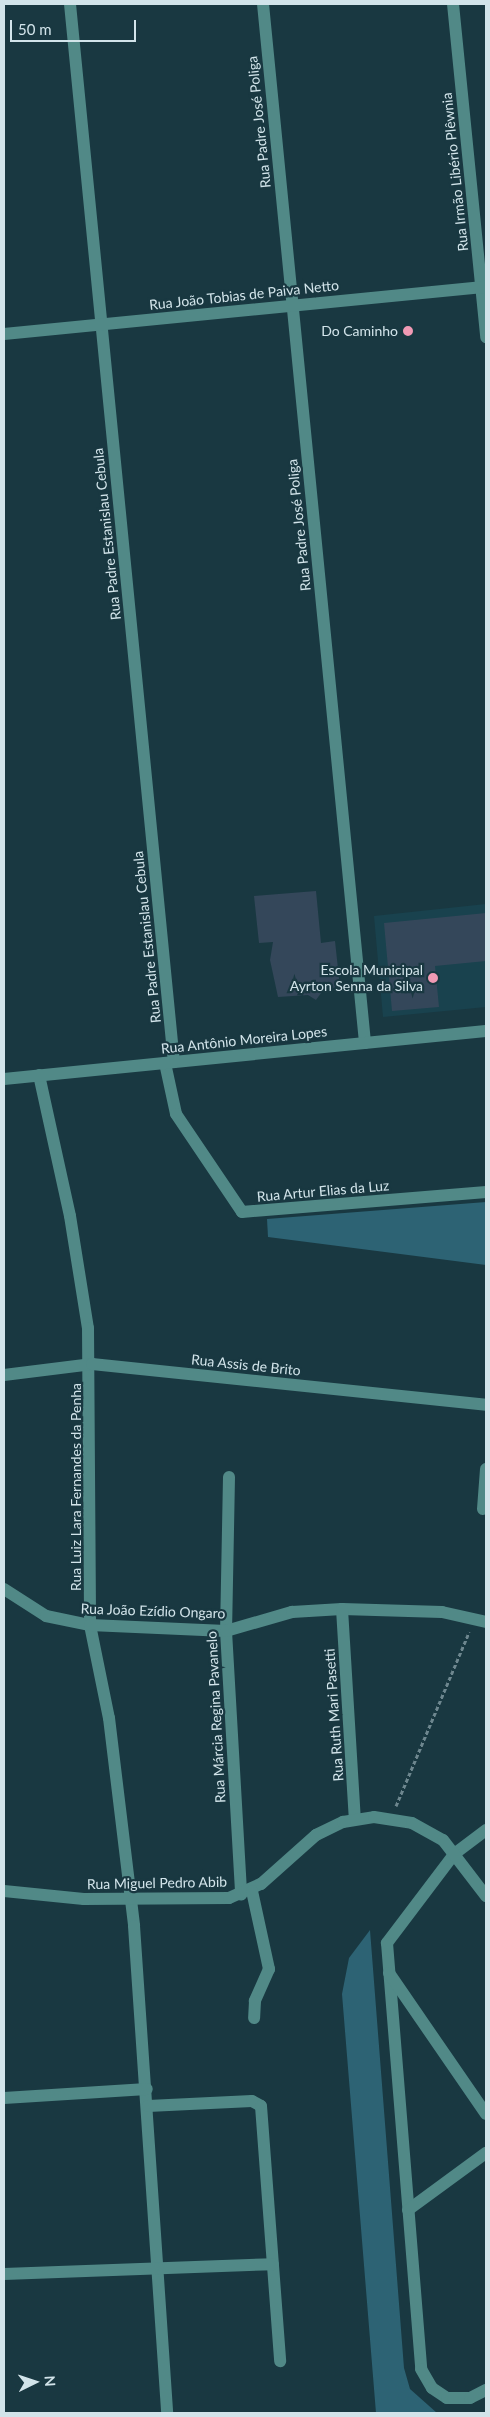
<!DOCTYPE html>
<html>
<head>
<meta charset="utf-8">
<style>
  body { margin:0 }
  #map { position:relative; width:490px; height:2417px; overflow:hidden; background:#193841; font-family:Lato,sans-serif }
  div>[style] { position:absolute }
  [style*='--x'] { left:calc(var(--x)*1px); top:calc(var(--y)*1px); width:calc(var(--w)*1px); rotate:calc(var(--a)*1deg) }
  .built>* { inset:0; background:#19424e }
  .green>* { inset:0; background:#2d6374 }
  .building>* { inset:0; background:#34475a }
  .path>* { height:3px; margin-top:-1.5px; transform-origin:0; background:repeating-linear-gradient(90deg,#6e878f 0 4px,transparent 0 6.5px) }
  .minor>* { height:12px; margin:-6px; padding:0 6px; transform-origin:6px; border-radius:6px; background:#518987 }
  .dots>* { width:14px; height:14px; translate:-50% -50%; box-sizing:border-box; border:2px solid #193841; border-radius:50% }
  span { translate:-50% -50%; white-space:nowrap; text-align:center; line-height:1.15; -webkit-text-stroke:4.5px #193841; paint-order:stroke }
  .street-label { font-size:14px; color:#d2e4ea }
  .poi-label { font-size:14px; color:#d2e4ea }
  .right { translate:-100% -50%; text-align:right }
  .frame { position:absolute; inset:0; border:5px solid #d2e4ea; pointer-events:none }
  .north { position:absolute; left:10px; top:2357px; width:50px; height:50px; -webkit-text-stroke:4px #193841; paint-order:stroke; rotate:86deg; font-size:14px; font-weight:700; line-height:20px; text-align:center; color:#d2e4ea }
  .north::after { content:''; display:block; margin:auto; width:18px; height:22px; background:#d2e4ea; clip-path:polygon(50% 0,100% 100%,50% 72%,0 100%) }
  .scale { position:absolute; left:10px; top:20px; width:126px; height:22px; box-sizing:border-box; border:2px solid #d2e4ea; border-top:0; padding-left:6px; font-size:15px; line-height:18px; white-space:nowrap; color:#d2e4ea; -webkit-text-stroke:4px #193841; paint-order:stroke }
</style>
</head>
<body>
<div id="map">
  <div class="built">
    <div style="clip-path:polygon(486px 904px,486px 1007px,383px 1017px,374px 916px)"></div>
  </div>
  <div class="green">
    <div style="clip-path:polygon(486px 1202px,486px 1265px,268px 1237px,267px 1219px)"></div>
    <div style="clip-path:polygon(370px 1930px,404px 2368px,410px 2389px,437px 2413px,376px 2413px,342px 1994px,349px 1958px)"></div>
  </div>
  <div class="building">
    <div style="clip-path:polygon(316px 891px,321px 943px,335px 941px,340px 987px,324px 989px,316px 1000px,308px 995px,278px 997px,270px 960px,273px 942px,259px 943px,254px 896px)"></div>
    <div style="clip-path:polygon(486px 913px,486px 961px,435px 966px,439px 1007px,392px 1011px,384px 923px)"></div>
  </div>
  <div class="path">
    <div style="--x:396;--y:1806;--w:189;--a:-67.2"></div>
  </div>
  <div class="minor">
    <div style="--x:70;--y:4;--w:1063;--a:84.39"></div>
    <div style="--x:263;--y:4;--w:1044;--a:84.39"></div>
    <div style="--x:453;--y:4;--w:335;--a:84.3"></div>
    <div style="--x:4;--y:334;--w:484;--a:-5.6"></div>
    <div style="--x:165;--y:1063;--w:52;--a:77.8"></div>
    <div style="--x:176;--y:1114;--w:118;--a:56"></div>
    <div style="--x:242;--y:1212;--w:245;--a:-4.7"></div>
    <div style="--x:39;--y:1075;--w:144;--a:77.6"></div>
    <div style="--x:70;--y:1216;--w:113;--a:80.9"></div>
    <div style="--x:88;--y:1328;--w:297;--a:89.6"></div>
    <div style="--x:90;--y:1625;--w:95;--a:78.5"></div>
    <div style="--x:109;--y:1718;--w:209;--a:83.1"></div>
    <div style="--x:134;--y:1926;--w:488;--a:86.1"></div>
    <div style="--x:4;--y:1079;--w:484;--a:-5.7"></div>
    <div style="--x:4;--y:1375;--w:89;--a:-7.1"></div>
    <div style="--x:92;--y:1364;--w:396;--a:5.9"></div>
    <div style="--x:229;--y:1477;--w:154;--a:91.1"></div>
    <div style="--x:226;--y:1631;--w:264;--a:86.7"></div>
    <div style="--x:483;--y:1509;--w:40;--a:-85.7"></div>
    <div style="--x:4;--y:1589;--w:50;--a:32.7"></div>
    <div style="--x:46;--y:1616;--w:45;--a:11.6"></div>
    <div style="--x:90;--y:1625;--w:136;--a:2.5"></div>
    <div style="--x:226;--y:1631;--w:69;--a:-16.1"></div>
    <div style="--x:292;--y:1612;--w:50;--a:-3.4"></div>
    <div style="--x:342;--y:1609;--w:100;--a:1.7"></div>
    <div style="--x:442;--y:1612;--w:45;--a:12.8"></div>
    <div style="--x:342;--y:1609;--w:210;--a:86.5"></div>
    <div style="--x:486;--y:1830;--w:39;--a:143"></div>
    <div style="--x:455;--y:1853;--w:113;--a:127.1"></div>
    <div style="--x:387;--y:1943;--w:427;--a:85.4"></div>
    <div style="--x:421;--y:2369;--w:22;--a:60"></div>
    <div style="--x:432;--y:2388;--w:18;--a:34"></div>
    <div style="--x:447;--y:2398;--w:23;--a:0"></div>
    <div style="--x:470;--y:2398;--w:18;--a:-27"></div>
    <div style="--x:4;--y:1891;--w:80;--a:5.7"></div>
    <div style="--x:84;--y:1899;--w:145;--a:-0.4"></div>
    <div style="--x:229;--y:1898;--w:35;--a:-24"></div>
    <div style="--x:261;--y:1884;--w:74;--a:-41.7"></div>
    <div style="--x:316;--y:1835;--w:30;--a:-26"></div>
    <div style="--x:343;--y:1822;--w:31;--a:-9"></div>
    <div style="--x:374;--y:1817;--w:38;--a:9"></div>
    <div style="--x:412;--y:1823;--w:35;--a:29"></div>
    <div style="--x:443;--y:1840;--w:71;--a:52.5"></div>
    <div style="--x:252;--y:1891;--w:80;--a:77.7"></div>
    <div style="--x:269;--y:1969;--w:35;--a:114"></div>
    <div style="--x:255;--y:2001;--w:17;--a:93"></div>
    <div style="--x:389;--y:1973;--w:171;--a:55.5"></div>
    <div style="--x:4;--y:2098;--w:143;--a:-3.6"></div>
    <div style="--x:148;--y:2106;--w:104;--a:-2.8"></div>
    <div style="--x:252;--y:2101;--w:10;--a:29"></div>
    <div style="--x:261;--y:2106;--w:256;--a:85.7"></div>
    <div style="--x:408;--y:2210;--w:97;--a:-36.2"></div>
    <div style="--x:4;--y:2274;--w:269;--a:-2.1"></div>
  </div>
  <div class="dots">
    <div style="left:408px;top:331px;background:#f09ab4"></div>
    <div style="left:433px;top:978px;background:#f09ab4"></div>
  </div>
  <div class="street-label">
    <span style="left:259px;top:122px;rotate:-96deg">Rua Padre José Poliga</span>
    <span style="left:455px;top:172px;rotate:-96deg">Rua Irmão Libério Plêwnia</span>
    <span style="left:244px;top:295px;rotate:-6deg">Rua João Tobias de Paiva Netto</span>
    <span style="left:299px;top:525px;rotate:-96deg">Rua Padre José Poliga</span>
    <span style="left:107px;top:534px;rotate:-96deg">Rua Padre Estanislau Cebula</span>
    <span style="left:147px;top:937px;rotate:-96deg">Rua Padre Estanislau Cebula</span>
    <span style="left:244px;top:1040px;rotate:-6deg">Rua Antônio Moreira Lopes</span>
    <span style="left:323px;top:1191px;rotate:-5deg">Rua Artur Elias da Luz</span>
    <span style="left:246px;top:1365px;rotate:6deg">Rua Assis de Brito</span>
    <span style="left:76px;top:1487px;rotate:-90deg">Rua Luiz Lara Fernandes da Penha</span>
    <span style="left:153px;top:1611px;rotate:2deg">Rua João Ezídio Ongaro</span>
    <span style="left:334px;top:1715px;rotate:-94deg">Rua Ruth Mari Pasetti</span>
    <span style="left:216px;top:1717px;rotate:-93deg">Rua Márcia Regina Pavanelo</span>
    <span style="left:157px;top:1883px;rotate:-1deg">Rua Miguel Pedro Abib</span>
  </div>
  <div class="poi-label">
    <span class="right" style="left:398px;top:331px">Do Caminho</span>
    <span class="right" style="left:423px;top:978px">Escola Municipal<br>Ayrton Senna da Silva</span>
  </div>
  <div class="frame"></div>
  <div class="north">N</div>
  <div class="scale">50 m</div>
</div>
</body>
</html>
